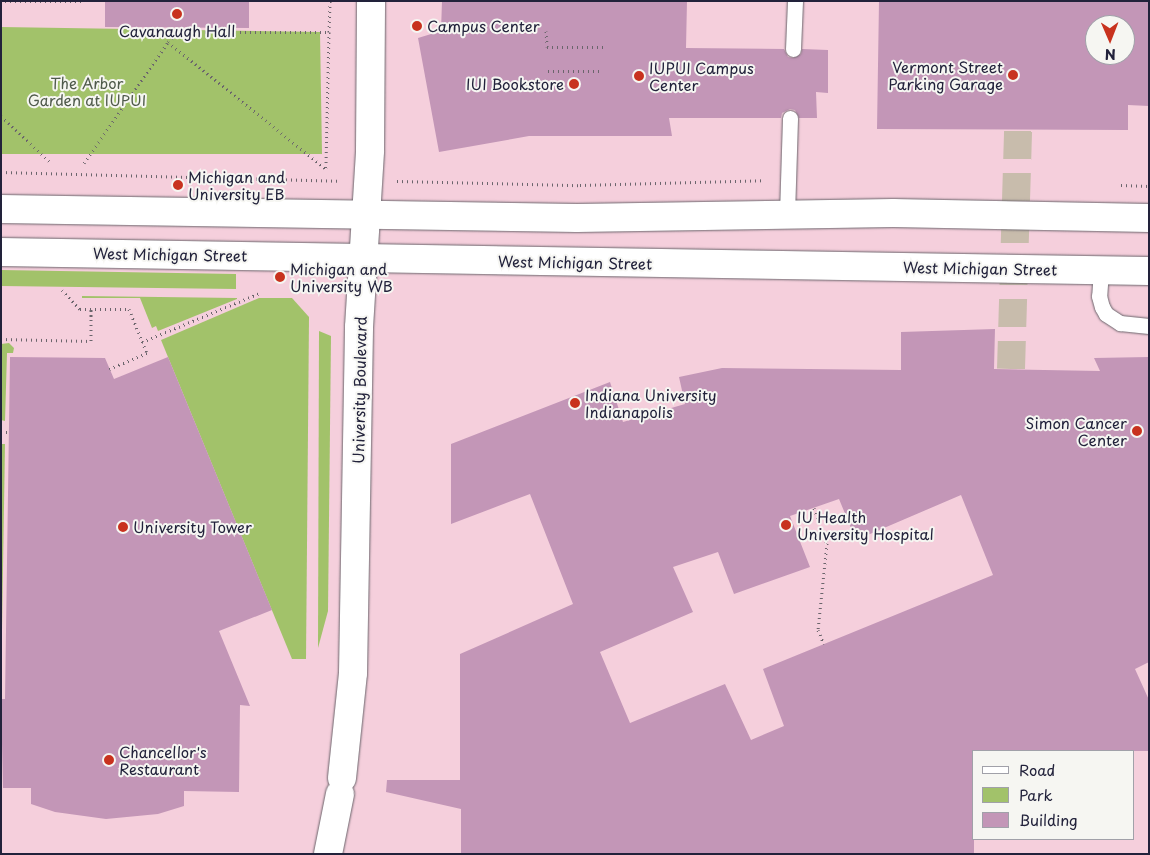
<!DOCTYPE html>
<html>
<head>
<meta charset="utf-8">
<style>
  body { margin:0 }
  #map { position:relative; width:1150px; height:855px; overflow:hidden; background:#f2e2c8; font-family:"Playpen Sans",sans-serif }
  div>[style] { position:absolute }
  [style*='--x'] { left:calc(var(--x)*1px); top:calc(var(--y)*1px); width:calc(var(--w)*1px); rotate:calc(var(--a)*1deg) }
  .built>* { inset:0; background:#f5cfdc }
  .green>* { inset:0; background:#a2c26a }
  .building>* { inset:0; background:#c396b7 }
  .street-tunnel>* { height:28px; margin-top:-14px; transform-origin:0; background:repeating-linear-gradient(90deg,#c8bcac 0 28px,transparent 0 42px) }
  .path>* { height:3px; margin-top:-1.5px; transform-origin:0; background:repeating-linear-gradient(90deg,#6b656c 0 1px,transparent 0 5px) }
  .roads { filter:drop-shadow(0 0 1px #6b656c) drop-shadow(0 0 1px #6b656c) }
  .lane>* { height:15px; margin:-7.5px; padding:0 7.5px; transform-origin:7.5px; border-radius:7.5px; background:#fff }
  .secondary>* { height:28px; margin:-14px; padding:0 14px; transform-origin:14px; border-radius:14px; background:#fff }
  .dots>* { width:14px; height:14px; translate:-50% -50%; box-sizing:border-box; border:2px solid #f6f6f2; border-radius:50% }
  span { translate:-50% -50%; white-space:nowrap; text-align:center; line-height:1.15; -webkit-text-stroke:4px #f6f6f2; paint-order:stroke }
  .poi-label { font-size:15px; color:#22223b }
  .left { translate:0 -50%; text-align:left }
  .right { translate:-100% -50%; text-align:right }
  .park-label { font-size:15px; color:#4f5a4b }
  .street-label { font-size:15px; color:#22223b }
  .frame { position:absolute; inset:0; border:2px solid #22223b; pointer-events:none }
  .legend { position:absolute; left:972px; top:750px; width:162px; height:90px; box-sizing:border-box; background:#f6f6f2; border:1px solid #a1a1a9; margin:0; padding:6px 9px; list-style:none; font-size:15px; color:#22223b }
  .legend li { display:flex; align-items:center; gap:10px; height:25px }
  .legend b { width:25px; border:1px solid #a1a1a9 }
  .north { position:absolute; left:1085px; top:15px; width:50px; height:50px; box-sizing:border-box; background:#f6f6f2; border:1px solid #a1a1a9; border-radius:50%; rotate:179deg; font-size:14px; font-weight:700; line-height:20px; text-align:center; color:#22223b }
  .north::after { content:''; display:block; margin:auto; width:18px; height:22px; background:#c8321e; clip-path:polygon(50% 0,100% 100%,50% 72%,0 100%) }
</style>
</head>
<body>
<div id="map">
  <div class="built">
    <div style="clip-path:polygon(evenodd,1px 1px,1149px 1px,1149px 854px,1px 854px,1px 1px,1095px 25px,1125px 25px,1125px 55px,1095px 55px,1095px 25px,1px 1px,974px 751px,1134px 751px,1134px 839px,974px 839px,974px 751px)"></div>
  </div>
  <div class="green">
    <div style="clip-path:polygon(1px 27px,320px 32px,322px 154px,1px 154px)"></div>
    <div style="clip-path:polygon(1px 270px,236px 274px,236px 289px,1px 286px)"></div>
    <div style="clip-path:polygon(82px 296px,237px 298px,237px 299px,158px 331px,156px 326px,152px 328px,140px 298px,82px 298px)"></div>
    <div style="clip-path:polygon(259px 298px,292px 298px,309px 317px,306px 659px,292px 659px,161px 340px)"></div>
    <div style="clip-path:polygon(319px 331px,331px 336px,328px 611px,318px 648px)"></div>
    <div style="clip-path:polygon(9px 343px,14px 348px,13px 353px,7px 353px,5px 421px,1px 420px,1px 344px)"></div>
    <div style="clip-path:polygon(1px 444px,5px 444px,1px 693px)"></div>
  </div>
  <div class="building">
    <div style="clip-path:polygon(105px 1px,249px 1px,249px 28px,105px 27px)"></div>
    <div style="clip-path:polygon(442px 1px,687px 1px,686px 48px,784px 49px,788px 57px,793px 58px,801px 54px,802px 49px,828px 50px,828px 93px,816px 92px,817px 118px,799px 118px,795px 110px,790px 109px,782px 113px,781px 118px,669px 118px,672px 136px,529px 136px,439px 152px,418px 38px,441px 31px)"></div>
    <div style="clip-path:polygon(evenodd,879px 1px,1149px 1px,1149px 106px,1128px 105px,1128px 130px,877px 129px,879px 1px,1095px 25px,1125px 25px,1125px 55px,1095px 55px,1095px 25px)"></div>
    <div style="clip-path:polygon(evenodd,995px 329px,994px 369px,1100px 371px,1094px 358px,1149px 357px,1149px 662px,1135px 669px,1149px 700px,1149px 751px,974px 751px,974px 854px,461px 854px,461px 809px,386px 792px,387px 780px,460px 780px,460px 654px,573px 604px,530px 494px,451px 524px,451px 444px,610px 382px,623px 422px,685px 404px,679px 377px,722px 368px,901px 370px,901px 332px,995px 329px,961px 495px,993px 575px,763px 669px,784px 726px,751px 740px,725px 684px,630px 723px,600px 652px,693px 612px,673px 567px,718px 552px,734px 594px,810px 567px,790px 516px,839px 499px,856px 540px,961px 495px)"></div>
    <div style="clip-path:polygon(10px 357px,105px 358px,114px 379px,168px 357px,272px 610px,219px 631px,250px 706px,240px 705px,239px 792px,184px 791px,184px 806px,158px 814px,106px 819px,55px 812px,31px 804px,31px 788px,3px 788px,1px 699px,5px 699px)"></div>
  </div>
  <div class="street-tunnel">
    <div style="--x:1011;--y:369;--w:239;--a:-88.3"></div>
  </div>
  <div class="path">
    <div style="--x:5;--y:1;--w:80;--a:0"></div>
    <div style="--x:546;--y:31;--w:16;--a:86"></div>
    <div style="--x:547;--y:47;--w:56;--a:0"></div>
    <div style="--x:329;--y:32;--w:31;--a:-88"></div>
    <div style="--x:168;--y:42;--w:16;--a:-40"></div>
    <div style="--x:180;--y:32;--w:149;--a:0"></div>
    <div style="--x:329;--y:32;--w:136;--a:91.3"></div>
    <div style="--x:548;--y:71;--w:55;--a:0"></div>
    <div style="--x:1;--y:116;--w:69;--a:43.2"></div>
    <div style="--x:84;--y:163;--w:147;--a:-55.2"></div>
    <div style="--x:168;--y:42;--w:203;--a:38.8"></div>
    <div style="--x:1;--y:172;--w:337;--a:1.5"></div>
    <div style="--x:397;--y:181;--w:183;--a:1.3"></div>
    <div style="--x:580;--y:185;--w:185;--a:-1.5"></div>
    <div style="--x:1121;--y:185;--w:28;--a:2"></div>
    <div style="--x:62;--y:290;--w:26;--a:47"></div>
    <div style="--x:80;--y:309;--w:49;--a:0"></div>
    <div style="--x:129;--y:309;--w:48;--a:67.8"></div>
    <div style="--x:147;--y:353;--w:41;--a:157.2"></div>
    <div style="--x:1;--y:339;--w:90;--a:1.3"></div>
    <div style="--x:91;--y:341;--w:32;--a:-90"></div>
    <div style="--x:142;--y:342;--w:128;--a:-22.6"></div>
    <div style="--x:1;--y:432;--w:8;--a:0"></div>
    <div style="--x:814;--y:508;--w:37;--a:70"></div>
    <div style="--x:827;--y:543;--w:87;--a:95.9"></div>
    <div style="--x:818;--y:630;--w:15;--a:67"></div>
  </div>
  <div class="roads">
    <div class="lane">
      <div style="--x:793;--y:49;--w:48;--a:-87.6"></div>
      <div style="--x:787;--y:214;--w:96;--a:-88.2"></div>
      <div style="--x:1101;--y:270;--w:26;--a:94"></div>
      <div style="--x:1099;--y:296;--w:11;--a:75"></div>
      <div style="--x:1102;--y:307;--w:8;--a:60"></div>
      <div style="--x:1106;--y:314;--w:17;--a:33"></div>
      <div style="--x:1120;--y:323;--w:29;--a:6"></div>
    </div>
    <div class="secondary">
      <div style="--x:1;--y:209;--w:576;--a:0.9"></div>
      <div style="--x:577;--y:218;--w:316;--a:-0.9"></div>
      <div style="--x:893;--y:213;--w:256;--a:1.1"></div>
      <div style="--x:1;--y:252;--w:1148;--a:0.95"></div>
      <div style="--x:342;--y:778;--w:106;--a:-84"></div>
      <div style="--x:353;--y:673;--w:346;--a:-89"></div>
      <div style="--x:359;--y:327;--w:177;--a:-86.4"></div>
      <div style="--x:370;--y:150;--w:149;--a:-89.6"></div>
      <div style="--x:328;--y:854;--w:61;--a:-78.7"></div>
    </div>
  </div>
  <div class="dots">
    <div style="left:177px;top:14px;background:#c8321e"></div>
    <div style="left:417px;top:26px;background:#c8321e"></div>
    <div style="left:1013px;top:75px;background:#c8321e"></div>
    <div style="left:639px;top:76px;background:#c8321e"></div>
    <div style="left:574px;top:84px;background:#c8321e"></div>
    <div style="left:178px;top:185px;background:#c8321e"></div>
    <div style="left:280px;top:277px;background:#c8321e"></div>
    <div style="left:575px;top:403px;background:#c8321e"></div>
    <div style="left:1137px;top:431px;background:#c8321e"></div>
    <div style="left:786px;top:525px;background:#c8321e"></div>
    <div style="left:123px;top:527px;background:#c8321e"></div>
    <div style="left:109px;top:760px;background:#c8321e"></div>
  </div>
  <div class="poi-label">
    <span class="left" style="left:427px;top:26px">Campus Center</span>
    <span style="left:177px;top:31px">Cavanaugh Hall</span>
    <span class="right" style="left:1003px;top:75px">Vermont Street<br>Parking Garage</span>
    <span class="left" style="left:649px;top:76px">IUPUI Campus<br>Center</span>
    <span class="right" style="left:564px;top:84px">IUI Bookstore</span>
    <span class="left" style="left:188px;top:185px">Michigan and<br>University EB</span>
    <span class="left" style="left:290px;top:277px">Michigan and<br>University WB</span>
    <span class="left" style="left:585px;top:403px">Indiana University<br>Indianapolis</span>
    <span class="right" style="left:1127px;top:431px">Simon Cancer<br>Center</span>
    <span class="left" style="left:797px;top:525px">IU Health<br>University Hospital</span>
    <span class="left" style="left:133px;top:527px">University Tower</span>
    <span class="left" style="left:119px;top:760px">Chancellor's<br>Restaurant</span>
  </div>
  <div class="park-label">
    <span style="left:87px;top:91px">The Arbor<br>Garden at IUPUI</span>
  </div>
  <div class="street-label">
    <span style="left:170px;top:254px;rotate:1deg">West Michigan Street</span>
    <span style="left:575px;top:262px;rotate:1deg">West Michigan Street</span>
    <span style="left:980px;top:268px;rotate:1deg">West Michigan Street</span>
    <span style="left:359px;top:390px;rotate:-89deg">University Boulevard</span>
  </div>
  <div class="frame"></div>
  <ul class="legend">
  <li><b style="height:6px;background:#fff"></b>Road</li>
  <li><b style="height:14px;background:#a2c26a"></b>Park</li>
  <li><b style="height:14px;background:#c396b7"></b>Building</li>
  </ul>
  <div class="north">N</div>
</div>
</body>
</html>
